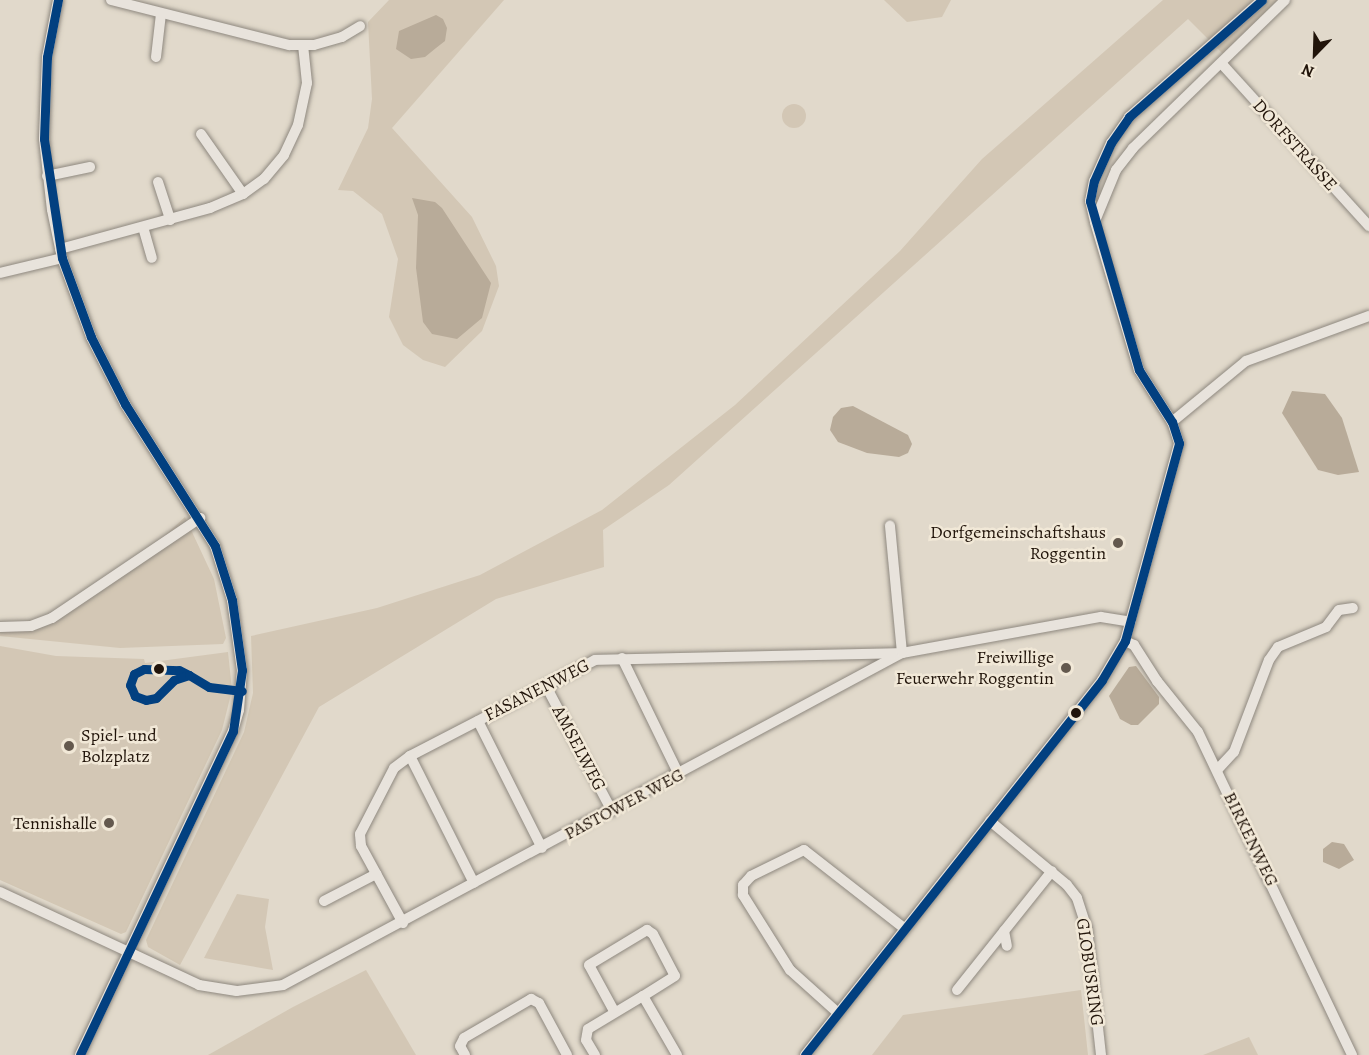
<!DOCTYPE html>
<html>
<head>
<meta charset="utf-8">
<style>
  body { margin:0 }
  #map { position:relative; width:1369px; height:1055px; overflow:hidden; background:#e1d9cb; font-family:Alegreya,serif }
  div>[style] { position:absolute }
  [style*='--x'] { left:calc(var(--x)*1px); top:calc(var(--y)*1px); width:calc(var(--w)*1px); rotate:calc(var(--a)*1deg) }
  .green>* { inset:0; background:#d3c7b5 }
  .round { border-radius:50% }
  .water>* { inset:0; background:#b8ab99 }
  .roads { filter:drop-shadow(0 0 2px #8e887f) drop-shadow(0 0 2px #8e887f) }
  .street>* { height:10px; margin:-5px; padding:0 5px; transform-origin:5px; border-radius:5px; background:#e8e3dc }
  .bus-1>* { height:9px; margin:-4.5px; padding:0 4.5px; transform-origin:4.5px; border-radius:4.5px; background:#024080 }
  .dots>* { width:16px; height:16px; translate:-50% -50%; box-sizing:border-box; border:3px solid #f1e8d7; border-radius:50% }
  span { translate:-50% -50%; white-space:nowrap; text-align:center; line-height:1.15; -webkit-text-stroke:5px #f1e8d7; paint-order:stroke }
  .street-label { font-size:18px; color:#21140a }
  .poi-label { font-size:18px; color:#21140a }
  .right { translate:-100% -50%; text-align:right }
  .left { translate:0 -50%; text-align:left }
  .north { position:absolute; left:1285px; top:24px; width:60px; height:60px; -webkit-text-stroke:4px #f1e8d7; paint-order:stroke; rotate:203deg; font-size:16px; font-weight:700; line-height:24px; text-align:center; color:#21140a }
  .north::after { content:''; display:block; margin:auto; width:21px; height:27px; background:#21140a; clip-path:polygon(50% 0,100% 100%,50% 72%,0 100%) }
</style>
</head>
<body>
<div id="map">
  <div class="green">
    <div style="clip-path:polygon(389px 0,504px 0,392px 128px,472px 217px,496px 266px,499px 286px,482px 331px,445px 367px,423px 360px,403px 345px,389px 317px,398px 259px,382px 214px,353px 191px,338px 190px,368px 128px,372px 99px,368px 22px)"></div>
    <div style="clip-path:polygon(884px 0,951px 0,942px 17px,907px 22px)"></div>
    <div style="clip-path:polygon(1163px 0,1282px 0,1226px 57px,1188px 19px,669px 485px,603px 530px,604px 567px,496px 599px,319px 707px,180px 965px,148px 947px,146px 940px,244px 732px,253px 693px,251px 636px,377px 608px,480px 575px,602px 510px,735px 405px,900px 251px,982px 159px)"></div>
    <div class="round" style="left:782px;top:104px;width:24px;height:24px"></div>
    <div style="clip-path:polygon(185px 517px,214px 579px,226px 638px,223px 644px,120px 648px,0 636px,0 623px,35px 621px,55px 612px,163px 537px)"></div>
    <div style="clip-path:polygon(0 646px,56px 656px,144px 659px,145px 663px,228px 652px,232px 690px,222px 730px,126px 932px,121px 934px,0 880px)"></div>
    <div style="clip-path:polygon(237px 894px,269px 899px,265px 927px,273px 970px,204px 958px)"></div>
    <div style="clip-path:polygon(366px 970px,416px 1055px,208px 1055px,293px 1007px)"></div>
    <div style="clip-path:polygon(1081px 990px,1088px 1055px,872px 1055px,903px 1015px)"></div>
    <div style="clip-path:polygon(1249px 1037px,1258px 1055px,1203px 1055px)"></div>
  </div>
  <div class="water">
    <div style="clip-path:polygon(436px 15px,443px 19px,447px 28px,445px 41px,436px 48px,425px 57px,411px 59px,396px 49px,399px 31px)"></div>
    <div style="clip-path:polygon(412px 198px,435px 202px,442px 208px,491px 283px,482px 318px,457px 339px,432px 334px,423px 322px,416px 268px,418px 215px)"></div>
    <div style="clip-path:polygon(1292px 391px,1325px 394px,1342px 418px,1359px 472px,1338px 475px,1318px 470px,1282px 413px)"></div>
    <div style="clip-path:polygon(853px 406px,908px 435px,912px 444px,908px 453px,899px 457px,867px 453px,838px 442px,830px 430px,833px 417px,841px 408px)"></div>
    <div style="clip-path:polygon(1136px 666px,1159px 697px,1159px 704px,1138px 725px,1131px 725px,1120px 719px,1109px 696px,1129px 667px)"></div>
    <div style="clip-path:polygon(1332px 842px,1344px 844px,1354px 860px,1339px 869px,1323px 862px,1323px 849px)"></div>
  </div>
  <div class="roads">
    <div class="street">
      <div style="--x:58;--y:0;--w:58;--a:100.9"></div>
      <div style="--x:47;--y:57;--w:82;--a:92.1"></div>
      <div style="--x:44;--y:139;--w:71;--a:83.6"></div>
      <div style="--x:52;--y:210;--w:49;--a:78.2"></div>
      <div style="--x:62;--y:258;--w:84;--a:69.8"></div>
      <div style="--x:91;--y:337;--w:75;--a:63.1"></div>
      <div style="--x:125;--y:404;--w:168;--a:57.6"></div>
      <div style="--x:215;--y:546;--w:57;--a:72.5"></div>
      <div style="--x:232;--y:600;--w:71;--a:81.9"></div>
      <div style="--x:242;--y:670;--w:40;--a:94.3"></div>
      <div style="--x:239;--y:710;--w:22;--a:106"></div>
      <div style="--x:233;--y:731;--w:358;--a:115.3"></div>
      <div style="--x:111;--y:0;--w:184;--a:14.2"></div>
      <div style="--x:289;--y:45;--w:25;--a:0"></div>
      <div style="--x:314;--y:45;--w:29;--a:-16"></div>
      <div style="--x:342;--y:37;--w:21;--a:-31"></div>
      <div style="--x:156;--y:57;--w:43;--a:-83.4"></div>
      <div style="--x:1222;--y:64;--w:219;--a:47.8"></div>
      <div style="--x:201;--y:134;--w:73;--a:55"></div>
      <div style="--x:47;--y:176;--w:44;--a:-11.8"></div>
      <div style="--x:158;--y:182;--w:40;--a:72"></div>
      <div style="--x:1095;--y:221;--w:55;--a:-67.6"></div>
      <div style="--x:1116;--y:170;--w:28;--a:-52"></div>
      <div style="--x:1133;--y:148;--w:212;--a:-44.2"></div>
      <div style="--x:143;--y:227;--w:32;--a:74"></div>
      <div style="--x:60;--y:249;--w:156;--a:-15.3"></div>
      <div style="--x:210;--y:208;--w:36;--a:-23"></div>
      <div style="--x:243;--y:194;--w:26;--a:-36"></div>
      <div style="--x:264;--y:179;--w:31;--a:-50"></div>
      <div style="--x:284;--y:155;--w:33;--a:-65"></div>
      <div style="--x:298;--y:125;--w:43;--a:-77.9"></div>
      <div style="--x:307;--y:83;--w:37;--a:-96"></div>
      <div style="--x:0;--y:273;--w:64;--a:-13.6"></div>
      <div style="--x:1172;--y:422;--w:96;--a:-39.5"></div>
      <div style="--x:1246;--y:361;--w:131;--a:-20.1"></div>
      <div style="--x:0;--y:627;--w:31;--a:-2"></div>
      <div style="--x:31;--y:626;--w:22;--a:-21"></div>
      <div style="--x:52;--y:618;--w:179;--a:-34"></div>
      <div style="--x:1125;--y:641;--w:10;--a:24"></div>
      <div style="--x:1134;--y:645;--w:43;--a:57.4"></div>
      <div style="--x:1157;--y:681;--w:65;--a:51.2"></div>
      <div style="--x:1198;--y:732;--w:358;--a:64.5"></div>
      <div style="--x:622;--y:658;--w:130;--a:64"></div>
      <div style="--x:546;--y:686;--w:141;--a:62.2"></div>
      <div style="--x:478;--y:721;--w:142;--a:63.3"></div>
      <div style="--x:410;--y:756;--w:142;--a:63.3"></div>
      <div style="--x:1218;--y:769;--w:23;--a:-47"></div>
      <div style="--x:1234;--y:752;--w:98;--a:-69.2"></div>
      <div style="--x:1269;--y:660;--w:16;--a:-55"></div>
      <div style="--x:1278;--y:647;--w:52;--a:-22.6"></div>
      <div style="--x:1326;--y:627;--w:21;--a:-53"></div>
      <div style="--x:1339;--y:610;--w:14;--a:-8"></div>
      <div style="--x:990;--y:821;--w:100;--a:39.7"></div>
      <div style="--x:1067;--y:885;--w:16;--a:52"></div>
      <div style="--x:1077;--y:898;--w:32;--a:72"></div>
      <div style="--x:1087;--y:928;--w:128;--a:83.7"></div>
      <div style="--x:0;--y:892;--w:220;--a:25"></div>
      <div style="--x:199;--y:985;--w:38;--a:9"></div>
      <div style="--x:237;--y:991;--w:46;--a:-7.4"></div>
      <div style="--x:283;--y:985;--w:702;--a:-28.21"></div>
      <div style="--x:902;--y:653;--w:202;--a:-10.3"></div>
      <div style="--x:1101;--y:617;--w:30;--a:9"></div>
      <div style="--x:324;--y:901;--w:59;--a:-27.4"></div>
      <div style="--x:403;--y:923;--w:88;--a:-118.6"></div>
      <div style="--x:361;--y:846;--w:12;--a:-95"></div>
      <div style="--x:360;--y:834;--w:74;--a:-62.7"></div>
      <div style="--x:394;--y:768;--w:20;--a:-37"></div>
      <div style="--x:410;--y:756;--w:208;--a:-27.4"></div>
      <div style="--x:595;--y:660;--w:307;--a:-1.3"></div>
      <div style="--x:902;--y:653;--w:128;--a:-95.4"></div>
      <div style="--x:1004;--y:931;--w:15;--a:79"></div>
      <div style="--x:957;--y:990;--w:152;--a:-51.4"></div>
      <div style="--x:614;--y:1011;--w:52;--a:-118.5"></div>
      <div style="--x:589;--y:965;--w:68;--a:-31.1"></div>
      <div style="--x:647;--y:930;--w:7;--a:34"></div>
      <div style="--x:653;--y:934;--w:47;--a:62.4"></div>
      <div style="--x:675;--y:976;--w:38;--a:148"></div>
      <div style="--x:838;--y:1013;--w:64;--a:-138.1"></div>
      <div style="--x:790;--y:970;--w:89;--a:-122.1"></div>
      <div style="--x:743;--y:895;--w:10;--a:-90"></div>
      <div style="--x:743;--y:885;--w:12;--a:-48"></div>
      <div style="--x:751;--y:876;--w:59;--a:-26.1"></div>
      <div style="--x:804;--y:850;--w:128;--a:38"></div>
      <div style="--x:465;--y:1055;--w:10;--a:-119"></div>
      <div style="--x:460;--y:1046;--w:9;--a:-63"></div>
      <div style="--x:464;--y:1038;--w:78;--a:-30.2"></div>
      <div style="--x:531;--y:999;--w:9;--a:27"></div>
      <div style="--x:539;--y:1003;--w:59;--a:61.7"></div>
      <div style="--x:595;--y:1055;--w:17;--a:-121"></div>
      <div style="--x:586;--y:1040;--w:11;--a:-80"></div>
      <div style="--x:588;--y:1029;--w:64;--a:-31"></div>
      <div style="--x:643;--y:996;--w:68;--a:60"></div>
      <div style="--x:805;--y:1055;--w:478;--a:-51.6"></div>
      <div style="--x:1102;--y:680;--w:45;--a:-59.5"></div>
      <div style="--x:1125;--y:641;--w:205;--a:-74.7"></div>
      <div style="--x:1179;--y:443;--w:22;--a:-108"></div>
      <div style="--x:1172;--y:422;--w:62;--a:-122.4"></div>
      <div style="--x:1139;--y:370;--w:154;--a:-106.6"></div>
      <div style="--x:1095;--y:222;--w:22;--a:-103"></div>
      <div style="--x:1090;--y:201;--w:20;--a:-79"></div>
      <div style="--x:1094;--y:181;--w:42;--a:-65.9"></div>
      <div style="--x:1111;--y:143;--w:32;--a:-55"></div>
      <div style="--x:1129;--y:117;--w:177;--a:-41.3"></div>
    </div>
  </div>
  <div class="bus-1">
    <div style="--x:58;--y:0;--w:58;--a:100.9"></div>
    <div style="--x:47;--y:57;--w:82;--a:92.1"></div>
    <div style="--x:44;--y:139;--w:120;--a:81.4"></div>
    <div style="--x:62;--y:258;--w:84;--a:69.8"></div>
    <div style="--x:91;--y:337;--w:75;--a:63.1"></div>
    <div style="--x:125;--y:404;--w:168;--a:57.6"></div>
    <div style="--x:215;--y:546;--w:57;--a:72.5"></div>
    <div style="--x:232;--y:600;--w:71;--a:81.9"></div>
    <div style="--x:242;--y:670;--w:62;--a:98.4"></div>
    <div style="--x:233;--y:731;--w:358;--a:115.3"></div>
    <div style="--x:144;--y:669;--w:35;--a:2"></div>
    <div style="--x:179;--y:670;--w:11;--a:27"></div>
    <div style="--x:189;--y:675;--w:16;--a:162"></div>
    <div style="--x:174;--y:680;--w:25;--a:135"></div>
    <div style="--x:156;--y:698;--w:10;--a:169"></div>
    <div style="--x:146;--y:700;--w:12;--a:-160"></div>
    <div style="--x:135;--y:696;--w:12;--a:-114"></div>
    <div style="--x:130;--y:685;--w:12;--a:-70"></div>
    <div style="--x:134;--y:674;--w:11;--a:-27"></div>
    <div style="--x:189;--y:675;--w:23;--a:31"></div>
    <div style="--x:209;--y:687;--w:33;--a:7"></div>
    <div style="--x:805;--y:1055;--w:478;--a:-51.6"></div>
    <div style="--x:1102;--y:680;--w:45;--a:-59.5"></div>
    <div style="--x:1125;--y:641;--w:205;--a:-74.7"></div>
    <div style="--x:1179;--y:443;--w:22;--a:-108"></div>
    <div style="--x:1172;--y:422;--w:62;--a:-122.4"></div>
    <div style="--x:1139;--y:370;--w:176;--a:-106.2"></div>
    <div style="--x:1090;--y:201;--w:20;--a:-79"></div>
    <div style="--x:1094;--y:181;--w:42;--a:-65.9"></div>
    <div style="--x:1111;--y:143;--w:32;--a:-55"></div>
    <div style="--x:1129;--y:117;--w:177;--a:-41.3"></div>
  </div>
  <div class="dots">
    <div style="left:1118px;top:543px;background:#64594e"></div>
    <div style="left:1066px;top:668px;background:#64594e"></div>
    <div style="left:159px;top:669px;background:#21140a"></div>
    <div style="left:1076px;top:713px;background:#21140a"></div>
    <div style="left:69px;top:746px;background:#64594e"></div>
    <div style="left:109px;top:823px;background:#64594e"></div>
  </div>
  <div class="street-label">
    <span style="left:1295px;top:145px;rotate:48deg">DORFSTRASSE</span>
    <span style="left:537px;top:690px;rotate:-27deg">FASANENWEG</span>
    <span style="left:579px;top:748px;rotate:62deg">AMSELWEG</span>
    <span style="left:624px;top:804px;rotate:-28deg">PASTOWER WEG</span>
    <span style="left:1251px;top:839px;rotate:64deg">BIRKENWEG</span>
    <span style="left:1090px;top:972px;rotate:82deg">GLOBUSRING</span>
  </div>
  <div class="poi-label">
    <span class="right" style="left:1106px;top:543px">Dorfgemeinschaftshaus<br>Roggentin</span>
    <span class="right" style="left:1054px;top:668px">Freiwillige<br>Feuerwehr Roggentin</span>
    <span class="left" style="left:81px;top:746px">Spiel- und<br>Bolzplatz</span>
    <span class="right" style="left:97px;top:823px">Tennishalle</span>
  </div>
  <div class="north">N</div>
</div>
</body>
</html>
